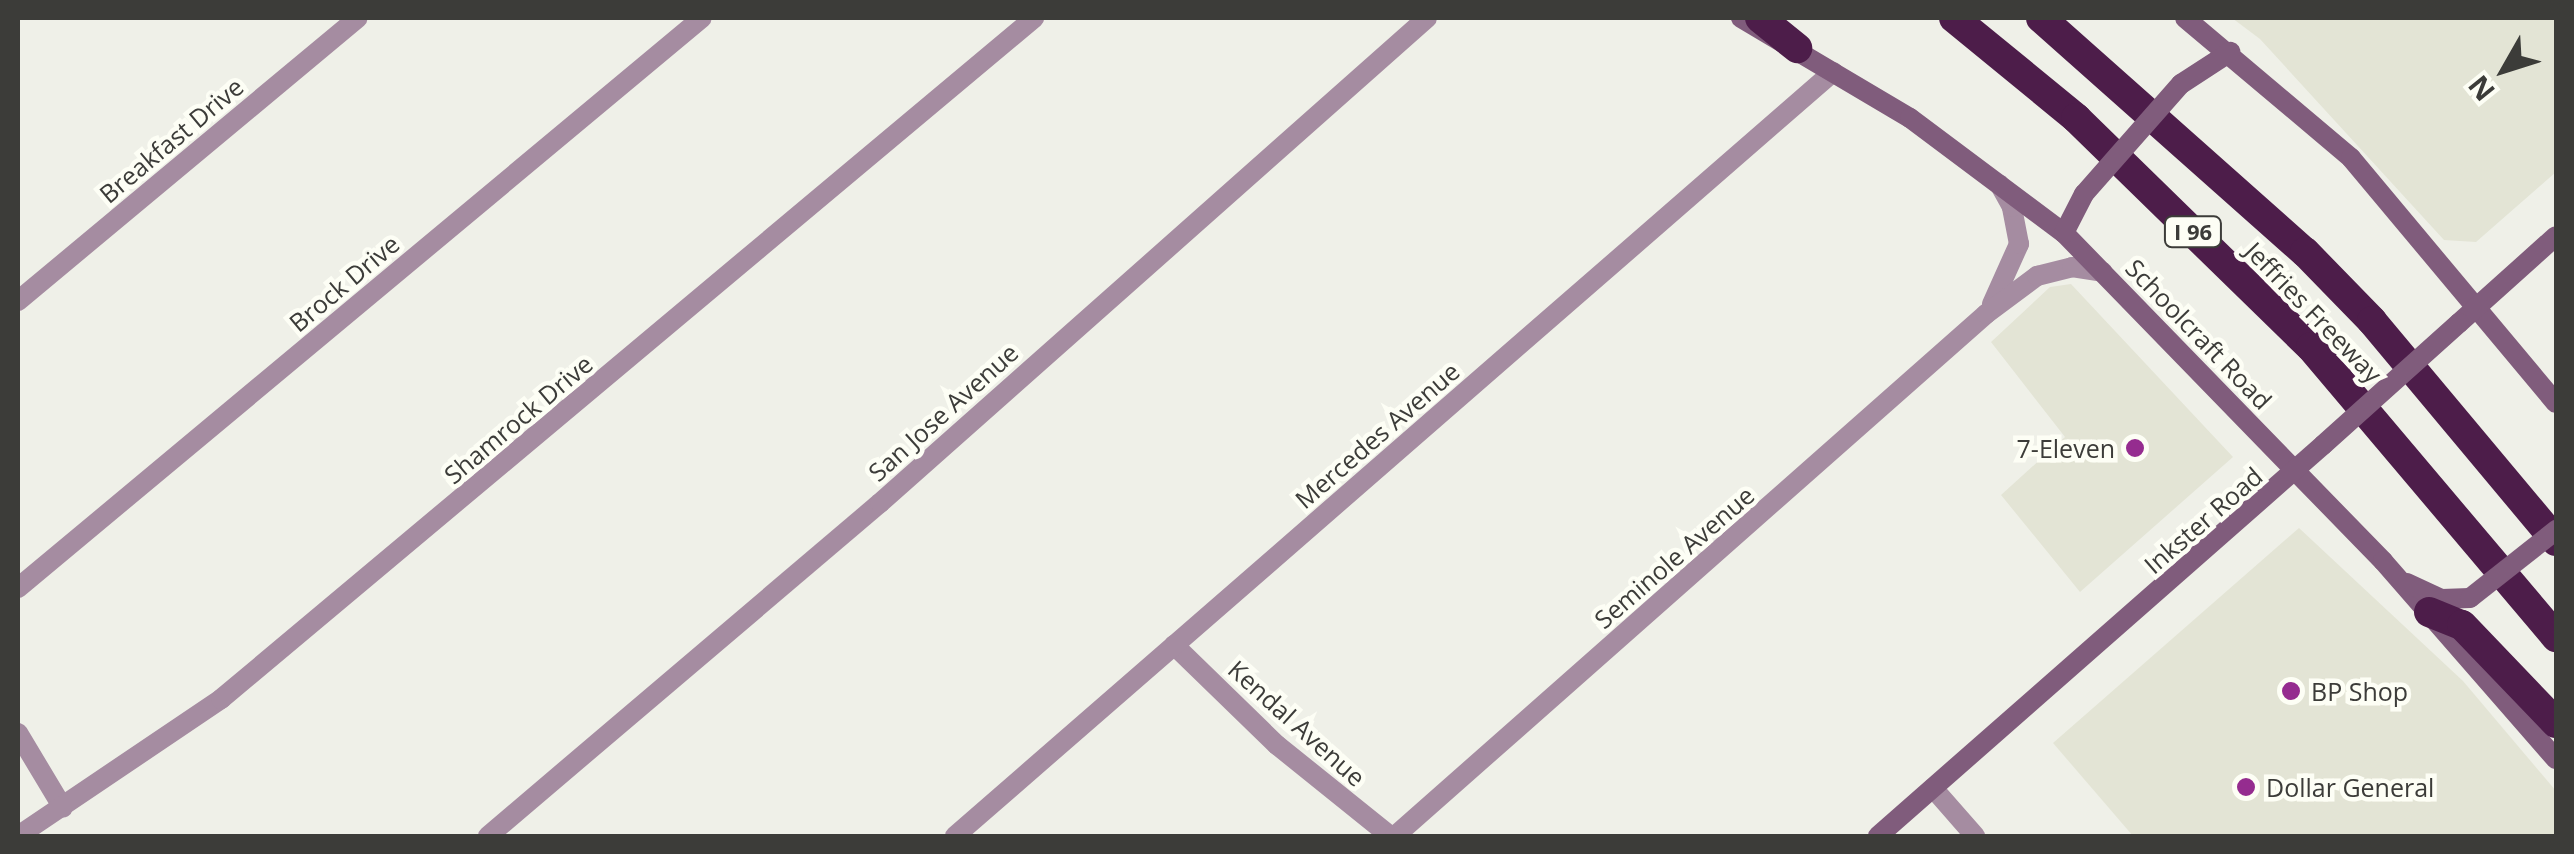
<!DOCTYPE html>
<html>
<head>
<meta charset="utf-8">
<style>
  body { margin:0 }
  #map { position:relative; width:2574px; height:854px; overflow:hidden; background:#eff0e8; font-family:"Open Sans",sans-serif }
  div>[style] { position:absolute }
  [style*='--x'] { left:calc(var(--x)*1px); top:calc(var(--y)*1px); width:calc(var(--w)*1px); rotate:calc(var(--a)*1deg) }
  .built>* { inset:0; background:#e3e4d5 }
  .street>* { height:20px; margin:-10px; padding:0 10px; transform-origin:10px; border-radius:10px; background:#a58ca1 }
  .secondary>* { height:20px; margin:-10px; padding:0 10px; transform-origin:10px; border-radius:10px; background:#805c7c }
  .highway>* { height:30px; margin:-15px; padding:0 15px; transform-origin:15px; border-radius:15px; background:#4d1d4a }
  .secondary-bridge>* { height:20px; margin:-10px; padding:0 10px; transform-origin:10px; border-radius:10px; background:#805c7c }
  .dots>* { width:28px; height:28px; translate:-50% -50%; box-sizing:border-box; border:5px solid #fdfef5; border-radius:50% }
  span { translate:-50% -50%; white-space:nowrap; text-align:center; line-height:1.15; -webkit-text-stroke:9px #fdfef5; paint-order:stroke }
  .shield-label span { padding:2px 8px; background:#fdfef5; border:2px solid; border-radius:8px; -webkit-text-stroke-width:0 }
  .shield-label { font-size:22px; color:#3c3c39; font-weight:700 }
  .street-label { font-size:25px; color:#3c3c39 }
  .poi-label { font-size:25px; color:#3c3c39 }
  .right { translate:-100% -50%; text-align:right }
  .left { translate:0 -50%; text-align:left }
  .frame { position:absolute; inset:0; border:20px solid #3c3c39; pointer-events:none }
  .north { position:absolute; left:2454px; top:20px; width:100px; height:100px; -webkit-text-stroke:8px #fdfef5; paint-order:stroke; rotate:231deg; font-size:28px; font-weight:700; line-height:40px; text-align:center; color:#3c3c39 }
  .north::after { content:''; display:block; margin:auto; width:35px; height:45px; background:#3c3c39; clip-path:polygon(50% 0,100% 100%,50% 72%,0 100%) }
</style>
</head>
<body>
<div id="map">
  <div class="built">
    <div style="clip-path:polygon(2232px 18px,2556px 18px,2556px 172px,2476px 242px,2444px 240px,2260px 39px)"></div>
    <div style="clip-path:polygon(2071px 284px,2233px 457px,2080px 592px,2001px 495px,2065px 437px,1991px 342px,2050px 287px)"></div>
    <div style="clip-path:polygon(2299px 528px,2463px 681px,2556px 791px,2556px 836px,2133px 836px,2053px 743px)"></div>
  </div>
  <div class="street">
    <div style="--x:18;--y:301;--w:442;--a:-39.8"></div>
    <div style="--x:1992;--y:304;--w:66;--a:-65.8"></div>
    <div style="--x:2019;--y:244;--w:38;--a:-101"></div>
    <div style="--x:2012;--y:207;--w:26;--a:-119"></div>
    <div style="--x:18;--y:588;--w:890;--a:-39.81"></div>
    <div style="--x:1174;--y:645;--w:144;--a:44.2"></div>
    <div style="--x:1277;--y:745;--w:145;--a:38.8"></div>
    <div style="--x:18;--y:733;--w:87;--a:59"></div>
    <div style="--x:1933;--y:788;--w:64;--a:48.8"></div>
    <div style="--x:18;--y:836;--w:245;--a:-34"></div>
    <div style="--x:221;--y:699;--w:1061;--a:-39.95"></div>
    <div style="--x:488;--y:836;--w:514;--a:-40.35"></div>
    <div style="--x:880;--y:503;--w:731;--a:-41.56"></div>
    <div style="--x:955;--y:836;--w:1164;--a:-41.03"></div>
    <div style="--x:1395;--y:836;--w:789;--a:-41.45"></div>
    <div style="--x:1986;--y:314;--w:64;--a:-36.7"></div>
    <div style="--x:2037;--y:276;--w:36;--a:-14"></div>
    <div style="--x:2072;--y:267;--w:31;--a:9"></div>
  </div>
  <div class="secondary">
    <div style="--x:1741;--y:18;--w:196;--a:30.6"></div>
    <div style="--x:1910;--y:118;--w:192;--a:36.8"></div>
    <div style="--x:2064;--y:233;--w:458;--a:45.8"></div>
    <div style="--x:2383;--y:561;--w:263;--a:48.9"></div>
    <div style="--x:2185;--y:18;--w:217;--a:40.1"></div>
    <div style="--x:2351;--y:158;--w:319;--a:50.1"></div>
    <div style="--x:2181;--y:84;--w:59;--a:-33.1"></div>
    <div style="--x:2064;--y:233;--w:44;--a:-62.9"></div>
    <div style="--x:2459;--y:323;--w:130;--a:-41.9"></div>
    <div style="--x:2407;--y:583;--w:38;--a:25"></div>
    <div style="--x:2442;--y:599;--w:28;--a:-2"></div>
    <div style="--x:1878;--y:836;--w:592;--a:-41.3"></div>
  </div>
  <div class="highway">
    <div style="--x:1760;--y:18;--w:48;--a:39"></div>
    <div style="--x:1954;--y:18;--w:158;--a:39.3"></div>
    <div style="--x:2076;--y:118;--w:328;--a:44.3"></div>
    <div style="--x:2311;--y:347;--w:380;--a:49.8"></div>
    <div style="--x:2041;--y:18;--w:353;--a:41.6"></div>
    <div style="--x:2305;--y:252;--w:96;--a:45.8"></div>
    <div style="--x:2372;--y:321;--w:287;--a:50.1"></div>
    <div style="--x:2429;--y:612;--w:35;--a:22"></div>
    <div style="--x:2462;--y:625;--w:136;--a:46.2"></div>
  </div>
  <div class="secondary-bridge">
    <div style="--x:2084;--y:194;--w:147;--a:-48.6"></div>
    <div style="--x:2323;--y:445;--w:183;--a:-41.9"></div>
    <div style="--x:2470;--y:598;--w:110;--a:-38.3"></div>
  </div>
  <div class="dots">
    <div style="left:2135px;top:448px;background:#952c8f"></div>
    <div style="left:2291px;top:691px;background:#952c8f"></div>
    <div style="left:2246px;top:787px;background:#952c8f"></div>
  </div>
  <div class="shield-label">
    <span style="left:2193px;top:232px">I 96</span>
  </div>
  <div class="street-label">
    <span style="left:171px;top:140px;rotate:-40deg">Breakfast Drive</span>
    <span style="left:344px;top:283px;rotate:-40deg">Brock Drive</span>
    <span style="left:2314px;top:312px;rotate:46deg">Jeffries Freeway</span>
    <span style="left:2199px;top:334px;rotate:46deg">Schoolcraft Road</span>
    <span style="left:943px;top:412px;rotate:-42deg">San Jose Avenue</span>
    <span style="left:518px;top:419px;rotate:-40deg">Shamrock Drive</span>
    <span style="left:1377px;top:435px;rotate:-41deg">Mercedes Avenue</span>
    <span style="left:2203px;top:520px;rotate:-41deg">Inkster Road</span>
    <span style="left:1674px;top:557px;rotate:-41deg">Seminole Avenue</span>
    <span style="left:1297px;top:723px;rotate:42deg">Kendal Avenue</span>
  </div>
  <div class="poi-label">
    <span class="right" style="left:2115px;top:448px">7-Eleven</span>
    <span class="left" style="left:2311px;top:691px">BP Shop</span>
    <span class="left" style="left:2266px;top:787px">Dollar General</span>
  </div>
  <div class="frame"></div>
  <div class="north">N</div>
</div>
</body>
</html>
